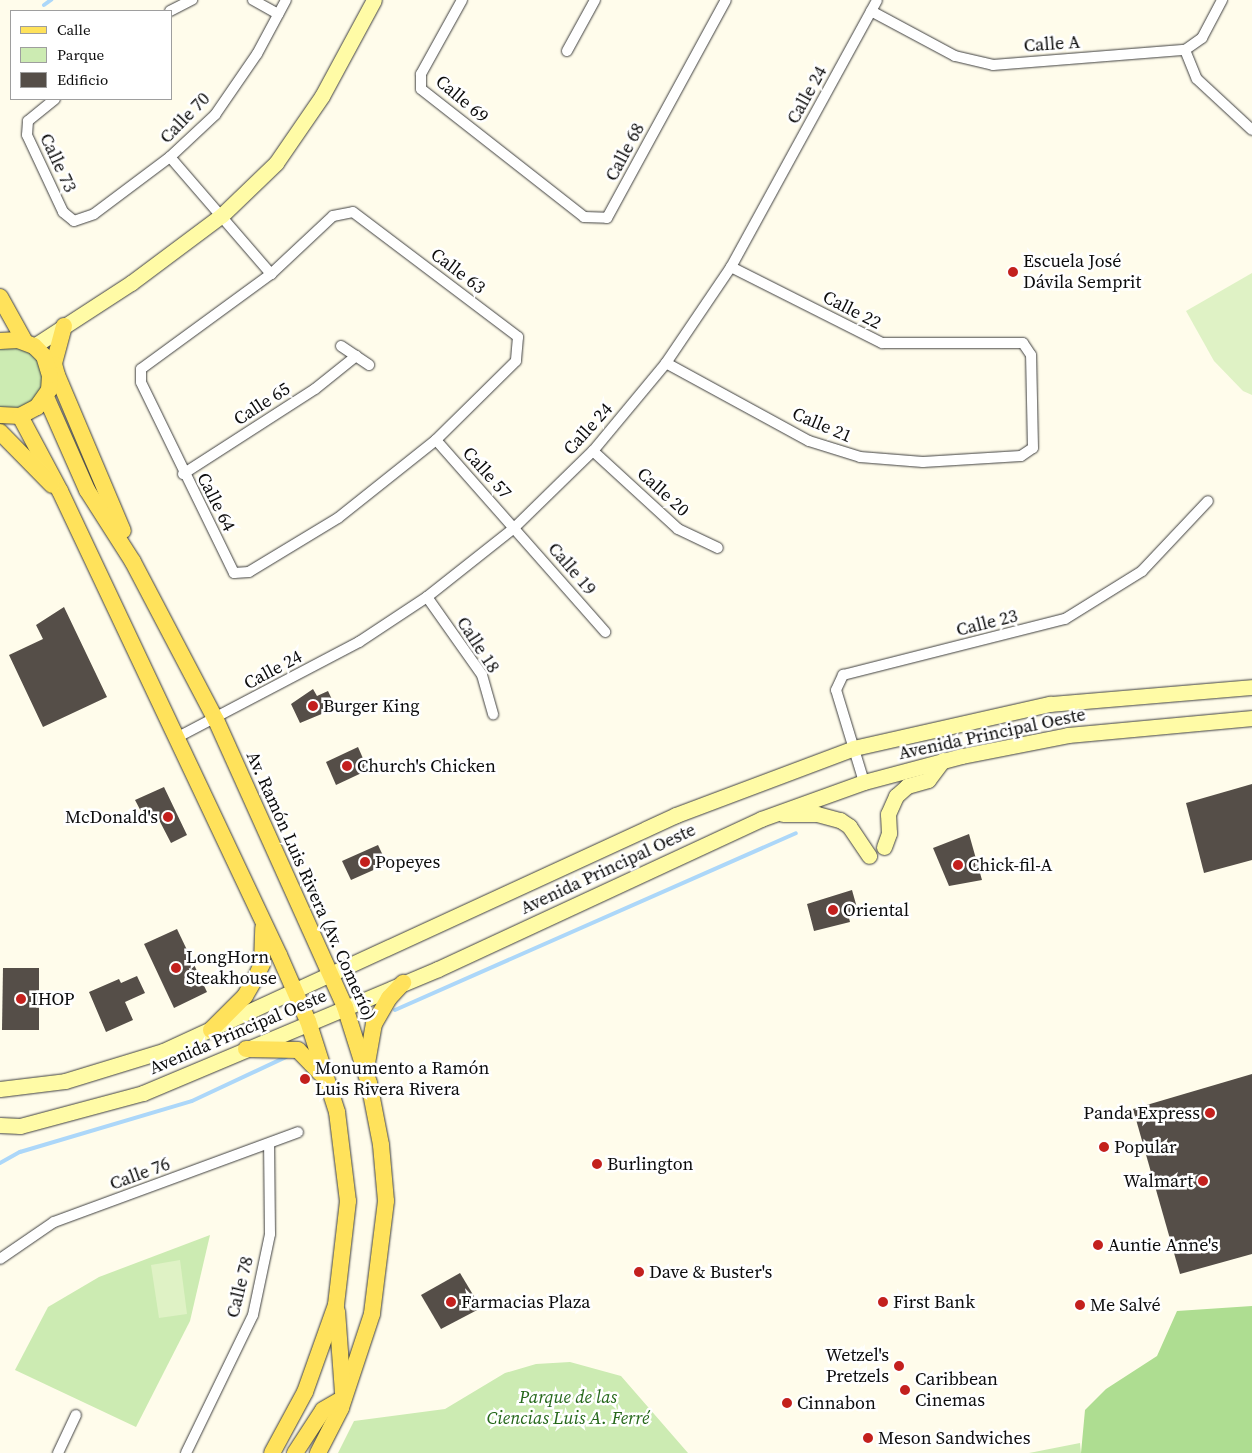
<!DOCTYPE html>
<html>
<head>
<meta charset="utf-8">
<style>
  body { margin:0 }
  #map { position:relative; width:1252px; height:1453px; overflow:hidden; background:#fffceb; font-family:"Source Serif 4",serif }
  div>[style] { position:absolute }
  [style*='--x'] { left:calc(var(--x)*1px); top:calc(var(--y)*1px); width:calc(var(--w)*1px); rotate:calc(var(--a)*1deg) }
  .green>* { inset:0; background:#ccebb2 }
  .forest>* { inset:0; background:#aedd91 }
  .pitch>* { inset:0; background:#dff2c5 }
  .stream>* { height:4px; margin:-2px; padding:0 2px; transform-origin:2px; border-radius:2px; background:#acd7f9 }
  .building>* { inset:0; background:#554e48 }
  .roads { filter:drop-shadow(0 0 1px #3f3f3f) drop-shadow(0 0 1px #3f3f3f) }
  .street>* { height:10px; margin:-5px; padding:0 5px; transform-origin:5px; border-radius:5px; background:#fff }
  .secondary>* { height:15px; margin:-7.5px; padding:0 7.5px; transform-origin:7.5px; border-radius:7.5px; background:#fffba6 }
  .primary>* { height:16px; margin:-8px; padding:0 8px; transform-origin:8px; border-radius:8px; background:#ffe25b }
  .dots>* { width:14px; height:14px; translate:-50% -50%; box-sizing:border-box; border:2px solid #fff; border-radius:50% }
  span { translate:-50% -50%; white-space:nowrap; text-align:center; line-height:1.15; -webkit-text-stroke:5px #fff; paint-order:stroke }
  .street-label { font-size:18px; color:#0c0c0c }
  .poi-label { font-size:18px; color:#0c0c0c }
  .left { translate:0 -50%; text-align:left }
  .right { translate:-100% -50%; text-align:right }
  .park-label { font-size:18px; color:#246719; font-style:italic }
  .legend { position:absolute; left:10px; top:10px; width:162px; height:90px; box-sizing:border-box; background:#fff; border:1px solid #9e9e9e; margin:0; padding:6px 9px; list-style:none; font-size:15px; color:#0c0c0c }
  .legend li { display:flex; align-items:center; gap:10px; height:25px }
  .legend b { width:25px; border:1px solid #9e9e9e }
</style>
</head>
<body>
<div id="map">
  <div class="green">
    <div style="clip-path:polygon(0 346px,32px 350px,46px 380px,28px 408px,0 410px)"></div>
    <div style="clip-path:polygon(210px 1235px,190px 1321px,136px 1427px,15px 1370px,48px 1307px,99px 1277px)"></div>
    <div style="clip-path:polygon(570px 1362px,621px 1376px,688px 1453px,338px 1453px,354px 1421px,445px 1409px,505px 1373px,536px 1364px)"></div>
    <div style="clip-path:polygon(1080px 1443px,1081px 1453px,1029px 1453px)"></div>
  </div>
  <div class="forest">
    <div style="clip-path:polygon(1252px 1306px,1252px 1453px,1081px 1453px,1085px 1410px,1106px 1389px,1157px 1356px,1177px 1311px)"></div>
  </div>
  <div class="pitch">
    <div style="clip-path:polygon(1252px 273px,1252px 395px,1243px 391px,1214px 361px,1186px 311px)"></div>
    <div style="clip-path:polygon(180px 1260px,187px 1314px,159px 1318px,151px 1265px)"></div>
  </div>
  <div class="stream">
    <div style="--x:44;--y:5;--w:9;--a:-36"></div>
    <div style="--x:395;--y:1010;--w:438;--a:-23.8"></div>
    <div style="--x:0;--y:1163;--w:23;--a:-29"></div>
    <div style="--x:20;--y:1152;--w:179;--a:-16.5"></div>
    <div style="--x:192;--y:1101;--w:104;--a:-25.1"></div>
  </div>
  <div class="building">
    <div style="clip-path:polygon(64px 607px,107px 697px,43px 727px,9px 655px,43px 639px,36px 625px)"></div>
    <div style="clip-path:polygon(313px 689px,317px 696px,328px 691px,336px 708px,300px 723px,291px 704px)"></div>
    <div style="clip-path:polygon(358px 747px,368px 770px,336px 785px,326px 762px)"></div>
    <div style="clip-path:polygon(1252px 784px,1252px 860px,1204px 873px,1186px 803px)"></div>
    <div style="clip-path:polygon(164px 787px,187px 835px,171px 843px,156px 814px,145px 819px,135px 800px)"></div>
    <div style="clip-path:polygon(969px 834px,982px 880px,949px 886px,933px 848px)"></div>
    <div style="clip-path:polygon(378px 845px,387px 864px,351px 880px,342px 861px)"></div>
    <div style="clip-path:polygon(852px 890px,859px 915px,849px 918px,850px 922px,814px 931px,807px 904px)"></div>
    <div style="clip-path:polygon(177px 929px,207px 992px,174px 1008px,144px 944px)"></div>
    <div style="clip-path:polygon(3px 968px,39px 968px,39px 1030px,2px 1030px)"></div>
    <div style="clip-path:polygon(137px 976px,145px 993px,125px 1002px,133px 1020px,106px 1032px,89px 992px,119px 979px,121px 983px)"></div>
    <div style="clip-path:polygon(1252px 1074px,1252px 1254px,1180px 1274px,1133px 1109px)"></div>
    <div style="clip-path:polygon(460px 1273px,481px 1308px,441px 1329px,421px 1295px)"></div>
  </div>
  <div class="roads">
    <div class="street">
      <div style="--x:253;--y:0;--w:29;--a:29"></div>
      <div style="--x:462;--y:0;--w:85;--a:119"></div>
      <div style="--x:421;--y:74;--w:15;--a:90"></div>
      <div style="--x:421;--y:89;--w:207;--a:38.1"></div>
      <div style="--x:584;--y:217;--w:23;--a:2"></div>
      <div style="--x:607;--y:218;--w:248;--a:-61.4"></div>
      <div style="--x:170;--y:11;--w:25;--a:-27"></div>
      <div style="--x:871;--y:11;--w:95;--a:28.2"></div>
      <div style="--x:955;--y:56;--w:39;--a:13"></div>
      <div style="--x:993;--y:65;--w:193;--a:-4.5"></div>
      <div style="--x:1185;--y:50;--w:21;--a:-35"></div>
      <div style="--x:1202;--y:38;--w:43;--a:-62.2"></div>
      <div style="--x:1185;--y:50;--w:31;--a:68"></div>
      <div style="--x:1197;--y:79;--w:75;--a:42.8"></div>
      <div style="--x:567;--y:51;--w:58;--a:-61.2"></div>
      <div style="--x:55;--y:99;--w:35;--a:141"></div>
      <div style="--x:28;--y:121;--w:14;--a:94"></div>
      <div style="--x:27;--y:135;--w:85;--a:64.9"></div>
      <div style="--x:63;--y:212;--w:14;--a:39"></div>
      <div style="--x:74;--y:221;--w:21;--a:-19"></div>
      <div style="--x:94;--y:214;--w:95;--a:-36.9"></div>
      <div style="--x:170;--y:157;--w:62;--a:-43"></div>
      <div style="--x:215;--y:115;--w:74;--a:-55.5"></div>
      <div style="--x:257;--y:54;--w:61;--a:-61.8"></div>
      <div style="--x:170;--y:157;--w:155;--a:49.2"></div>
      <div style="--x:353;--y:212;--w:207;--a:37.1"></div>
      <div style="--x:518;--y:337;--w:24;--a:95"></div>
      <div style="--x:516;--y:361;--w:112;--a:135.4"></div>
      <div style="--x:436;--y:440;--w:125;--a:141.5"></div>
      <div style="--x:338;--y:518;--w:104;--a:148.8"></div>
      <div style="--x:249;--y:572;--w:15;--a:176"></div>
      <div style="--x:234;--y:573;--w:212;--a:-116"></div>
      <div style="--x:141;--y:382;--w:13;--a:-90"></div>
      <div style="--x:141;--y:369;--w:161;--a:-36.2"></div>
      <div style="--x:271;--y:274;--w:85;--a:-43.1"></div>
      <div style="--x:333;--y:216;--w:20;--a:-11"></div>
      <div style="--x:341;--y:346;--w:34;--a:34"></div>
      <div style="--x:666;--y:363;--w:163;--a:28.6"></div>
      <div style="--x:809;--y:441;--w:53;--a:17.4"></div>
      <div style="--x:860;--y:457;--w:63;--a:4.5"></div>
      <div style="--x:923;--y:462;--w:98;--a:-3.5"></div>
      <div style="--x:1021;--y:456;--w:14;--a:-34"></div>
      <div style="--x:1033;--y:448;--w:93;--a:-91.2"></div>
      <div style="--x:1031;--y:355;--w:14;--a:-124"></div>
      <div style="--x:1023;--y:343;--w:141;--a:180"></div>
      <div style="--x:882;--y:343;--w:169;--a:-153.3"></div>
      <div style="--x:436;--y:440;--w:256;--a:48.6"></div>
      <div style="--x:593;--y:451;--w:115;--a:42.5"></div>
      <div style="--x:678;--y:529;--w:44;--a:25.4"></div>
      <div style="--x:183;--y:474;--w:157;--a:-32.8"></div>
      <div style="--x:315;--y:389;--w:53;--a:-38.8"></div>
      <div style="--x:427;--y:597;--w:95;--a:54.8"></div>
      <div style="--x:482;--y:675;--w:41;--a:74.2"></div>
      <div style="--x:176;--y:738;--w:207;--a:-27.7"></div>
      <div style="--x:359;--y:642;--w:82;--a:-33.5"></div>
      <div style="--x:427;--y:597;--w:111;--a:-38.4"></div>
      <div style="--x:514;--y:528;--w:110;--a:-44.3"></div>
      <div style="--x:593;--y:451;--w:114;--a:-50.3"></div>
      <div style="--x:666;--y:363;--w:116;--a:-55.9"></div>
      <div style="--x:731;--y:267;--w:304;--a:-61.3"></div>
      <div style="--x:864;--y:782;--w:96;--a:-106.9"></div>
      <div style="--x:836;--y:690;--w:17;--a:-65"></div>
      <div style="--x:843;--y:675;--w:229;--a:-14.2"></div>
      <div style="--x:1065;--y:619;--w:91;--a:-31.9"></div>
      <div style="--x:1142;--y:571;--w:96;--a:-46.7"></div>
      <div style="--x:0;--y:1259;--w:65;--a:-34.4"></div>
      <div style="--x:54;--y:1222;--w:260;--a:-20.2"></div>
      <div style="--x:58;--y:1453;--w:42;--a:-64.7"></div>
      <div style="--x:186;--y:1453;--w:153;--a:-64.1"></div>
      <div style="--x:253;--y:1315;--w:83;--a:-78.1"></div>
      <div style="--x:270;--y:1234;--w:89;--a:-90.6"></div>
    </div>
    <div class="secondary">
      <div style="--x:34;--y:346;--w:116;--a:-33"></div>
      <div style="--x:131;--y:283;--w:114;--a:-36.8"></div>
      <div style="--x:222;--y:215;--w:75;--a:-43.9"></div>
      <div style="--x:276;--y:163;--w:81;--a:-55.5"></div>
      <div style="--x:322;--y:96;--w:109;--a:-61.6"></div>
      <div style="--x:783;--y:814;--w:34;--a:0"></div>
      <div style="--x:817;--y:814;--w:24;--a:15"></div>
      <div style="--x:840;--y:820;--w:11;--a:34"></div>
      <div style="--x:849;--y:826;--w:36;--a:56"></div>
      <div style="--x:884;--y:847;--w:15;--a:-70"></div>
      <div style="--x:889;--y:833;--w:19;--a:-93"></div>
      <div style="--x:888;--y:814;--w:20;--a:-66"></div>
      <div style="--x:896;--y:796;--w:15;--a:-42"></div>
      <div style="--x:907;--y:786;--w:22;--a:-16"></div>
      <div style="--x:928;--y:780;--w:25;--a:-53"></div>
      <div style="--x:0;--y:1089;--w:65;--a:-7"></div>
      <div style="--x:65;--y:1081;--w:102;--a:-17"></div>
      <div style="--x:163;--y:1051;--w:565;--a:-24.7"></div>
      <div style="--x:676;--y:815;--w:190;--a:-20.6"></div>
      <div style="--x:854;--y:748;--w:201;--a:-12.7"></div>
      <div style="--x:1050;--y:704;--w:203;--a:-4.8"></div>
      <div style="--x:0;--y:1125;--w:20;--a:3"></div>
      <div style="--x:20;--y:1126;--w:127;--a:-15"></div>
      <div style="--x:143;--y:1093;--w:320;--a:-22.8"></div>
      <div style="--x:438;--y:969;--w:356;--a:-24.9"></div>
      <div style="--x:761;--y:819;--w:109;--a:-19.8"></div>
      <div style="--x:864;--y:782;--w:101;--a:-14.9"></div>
      <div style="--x:962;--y:756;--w:108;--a:-11.2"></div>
      <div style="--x:1068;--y:735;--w:185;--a:-5.3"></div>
    </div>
    <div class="primary">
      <div style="--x:0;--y:297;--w:51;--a:60.9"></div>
      <div style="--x:64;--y:326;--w:39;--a:105"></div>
      <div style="--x:54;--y:364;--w:11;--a:75"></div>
      <div style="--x:57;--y:375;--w:169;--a:67.1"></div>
      <div style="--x:0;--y:341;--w:18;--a:-3"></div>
      <div style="--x:18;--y:340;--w:17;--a:21"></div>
      <div style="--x:34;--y:346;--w:14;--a:45"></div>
      <div style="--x:44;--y:356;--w:21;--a:73"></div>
      <div style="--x:50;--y:376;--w:14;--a:94"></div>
      <div style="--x:49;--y:390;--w:21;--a:125"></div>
      <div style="--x:37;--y:407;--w:19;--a:152"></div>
      <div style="--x:20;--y:416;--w:20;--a:-177"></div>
      <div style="--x:46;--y:397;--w:102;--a:66.2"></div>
      <div style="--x:87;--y:490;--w:85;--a:57.4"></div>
      <div style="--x:133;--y:562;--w:178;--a:62.3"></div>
      <div style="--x:216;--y:720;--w:315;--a:65.8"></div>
      <div style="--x:345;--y:1007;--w:80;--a:72.5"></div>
      <div style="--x:369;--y:1083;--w:63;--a:79"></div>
      <div style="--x:381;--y:1145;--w:56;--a:84.9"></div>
      <div style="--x:386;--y:1201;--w:114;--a:97.1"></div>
      <div style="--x:372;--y:1314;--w:99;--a:108.3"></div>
      <div style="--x:341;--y:1408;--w:51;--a:117.1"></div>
      <div style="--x:20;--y:416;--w:85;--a:61.9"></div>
      <div style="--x:60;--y:491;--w:513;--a:64.73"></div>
      <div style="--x:279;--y:955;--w:72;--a:66.3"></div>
      <div style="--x:308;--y:1021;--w:96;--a:72.3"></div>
      <div style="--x:337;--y:1112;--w:90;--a:83"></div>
      <div style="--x:348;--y:1201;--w:105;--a:96.6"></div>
      <div style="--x:336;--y:1305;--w:92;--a:109.6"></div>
      <div style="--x:305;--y:1392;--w:69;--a:118.4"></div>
      <div style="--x:0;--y:432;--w:74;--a:45.5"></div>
      <div style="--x:211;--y:1030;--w:48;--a:-45"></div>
      <div style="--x:245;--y:996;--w:20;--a:-60"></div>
      <div style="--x:255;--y:979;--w:17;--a:-65"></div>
      <div style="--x:262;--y:964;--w:36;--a:-88"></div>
      <div style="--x:246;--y:1049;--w:52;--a:1.1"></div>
      <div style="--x:298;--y:1050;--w:33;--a:46"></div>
      <div style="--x:367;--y:1063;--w:40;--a:-80"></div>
      <div style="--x:374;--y:1024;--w:30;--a:-60"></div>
      <div style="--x:389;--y:998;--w:21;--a:-47"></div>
      <div style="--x:337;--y:1311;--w:82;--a:85.8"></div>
      <div style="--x:295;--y:1453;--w:51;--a:-56.9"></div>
      <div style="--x:323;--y:1410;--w:24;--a:-30"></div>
    </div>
  </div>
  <div class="dots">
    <div style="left:1013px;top:272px;background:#c3201d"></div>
    <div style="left:313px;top:706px;background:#c3201d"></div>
    <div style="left:347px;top:766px;background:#c3201d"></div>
    <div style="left:168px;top:817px;background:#c3201d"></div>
    <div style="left:365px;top:862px;background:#c3201d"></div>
    <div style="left:958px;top:865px;background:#c3201d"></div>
    <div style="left:833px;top:910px;background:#c3201d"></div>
    <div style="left:176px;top:968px;background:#c3201d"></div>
    <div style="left:21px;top:999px;background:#c3201d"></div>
    <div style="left:305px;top:1079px;background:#c3201d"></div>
    <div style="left:1210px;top:1113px;background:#c3201d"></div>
    <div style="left:1104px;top:1147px;background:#c3201d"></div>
    <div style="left:597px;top:1164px;background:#c3201d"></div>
    <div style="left:1203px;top:1181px;background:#c3201d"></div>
    <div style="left:1098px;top:1245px;background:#c3201d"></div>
    <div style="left:639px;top:1272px;background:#c3201d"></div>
    <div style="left:451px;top:1302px;background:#c3201d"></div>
    <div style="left:883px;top:1302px;background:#c3201d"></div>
    <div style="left:1080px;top:1305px;background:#c3201d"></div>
    <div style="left:899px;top:1366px;background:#c3201d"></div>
    <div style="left:905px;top:1390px;background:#c3201d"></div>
    <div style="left:787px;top:1403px;background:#c3201d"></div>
    <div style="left:868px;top:1438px;background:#c3201d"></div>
  </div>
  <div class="street-label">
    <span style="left:1052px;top:44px;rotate:-4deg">Calle A</span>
    <span style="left:807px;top:95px;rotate:-61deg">Calle 24</span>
    <span style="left:462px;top:99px;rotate:40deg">Calle 69</span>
    <span style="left:185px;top:118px;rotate:-46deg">Calle 70</span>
    <span style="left:625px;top:152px;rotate:-62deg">Calle 68</span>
    <span style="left:58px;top:163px;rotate:65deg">Calle 73</span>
    <span style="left:458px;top:271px;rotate:37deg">Calle 63</span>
    <span style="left:852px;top:310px;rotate:27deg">Calle 22</span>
    <span style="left:262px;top:404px;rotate:-33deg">Calle 65</span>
    <span style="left:822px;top:425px;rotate:23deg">Calle 21</span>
    <span style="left:588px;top:429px;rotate:-48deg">Calle 24</span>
    <span style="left:487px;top:473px;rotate:48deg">Calle 57</span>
    <span style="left:663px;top:492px;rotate:42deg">Calle 20</span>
    <span style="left:216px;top:502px;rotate:63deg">Calle 64</span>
    <span style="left:572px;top:569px;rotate:49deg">Calle 19</span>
    <span style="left:987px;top:623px;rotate:-14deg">Calle 23</span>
    <span style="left:478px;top:645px;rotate:57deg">Calle 18</span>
    <span style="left:273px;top:670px;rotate:-28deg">Calle 24</span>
    <span style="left:992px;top:734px;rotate:-12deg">Avenida Principal Oeste</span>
    <span style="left:608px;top:869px;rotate:-25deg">Avenida Principal Oeste</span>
    <span style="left:311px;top:886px;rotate:66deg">Av. Ramón Luis Rivera (Av. Comerío)</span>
    <span style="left:238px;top:1032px;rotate:-23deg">Avenida Principal Oeste</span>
    <span style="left:140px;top:1174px;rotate:-20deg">Calle 76</span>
    <span style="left:240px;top:1287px;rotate:-76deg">Calle 78</span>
  </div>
  <div class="poi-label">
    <span class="left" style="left:1023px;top:272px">Escuela José<br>Dávila Semprit</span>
    <span class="left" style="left:323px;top:706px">Burger King</span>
    <span class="left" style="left:357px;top:766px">Church's Chicken</span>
    <span class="right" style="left:158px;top:817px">McDonald's</span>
    <span class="left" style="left:375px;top:862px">Popeyes</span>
    <span class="left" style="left:968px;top:865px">Chick-fil-A</span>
    <span class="left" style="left:843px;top:910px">Oriental</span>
    <span class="left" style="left:186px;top:968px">LongHorn<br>Steakhouse</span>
    <span class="left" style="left:31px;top:999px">IHOP</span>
    <span class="left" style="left:315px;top:1079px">Monumento a Ramón<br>Luis Rivera Rivera</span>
    <span class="right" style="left:1200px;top:1113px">Panda Express</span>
    <span class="left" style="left:1114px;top:1147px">Popular</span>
    <span class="left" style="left:607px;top:1164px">Burlington</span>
    <span class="right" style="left:1193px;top:1181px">Walmart</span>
    <span class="left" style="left:1108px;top:1245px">Auntie Anne's</span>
    <span class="left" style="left:649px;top:1272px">Dave &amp; Buster's</span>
    <span class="left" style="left:461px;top:1302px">Farmacias Plaza</span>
    <span class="left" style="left:893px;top:1302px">First Bank</span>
    <span class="left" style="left:1090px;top:1305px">Me Salvé</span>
    <span class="right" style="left:889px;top:1366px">Wetzel's<br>Pretzels</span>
    <span class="left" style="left:915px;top:1390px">Caribbean<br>Cinemas</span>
    <span class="left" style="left:797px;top:1403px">Cinnabon</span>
    <span class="left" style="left:878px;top:1438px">Meson Sandwiches</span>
  </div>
  <div class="park-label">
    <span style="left:568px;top:1408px">Parque de las<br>Ciencias Luis A. Ferré</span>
  </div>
  <ul class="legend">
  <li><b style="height:6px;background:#ffe25b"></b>Calle</li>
  <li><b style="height:14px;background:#ccebb2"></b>Parque</li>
  <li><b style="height:14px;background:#554e48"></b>Edificio</li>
  </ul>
</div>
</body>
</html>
